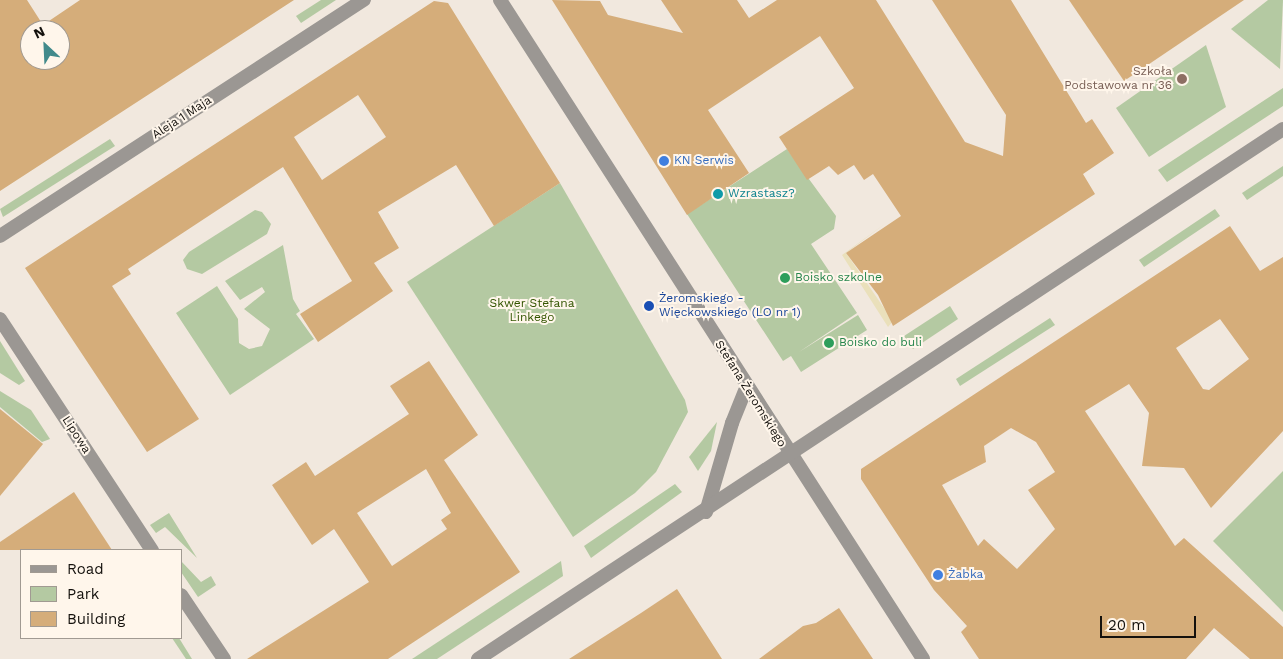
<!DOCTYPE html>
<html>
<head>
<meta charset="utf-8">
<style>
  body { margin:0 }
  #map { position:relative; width:1283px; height:659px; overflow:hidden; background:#f1e8de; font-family:"Work Sans",sans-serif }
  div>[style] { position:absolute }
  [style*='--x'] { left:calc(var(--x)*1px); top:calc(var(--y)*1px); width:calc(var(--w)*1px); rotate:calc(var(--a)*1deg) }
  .green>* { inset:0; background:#b4c9a2 }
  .sand>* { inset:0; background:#eae0bb }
  .building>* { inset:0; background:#d5ad7a }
  .minor>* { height:14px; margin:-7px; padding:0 7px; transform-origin:7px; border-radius:7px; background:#9b9793 }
  .tertiary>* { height:14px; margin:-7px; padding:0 7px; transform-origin:7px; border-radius:7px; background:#9b9793 }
  .dots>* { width:14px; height:14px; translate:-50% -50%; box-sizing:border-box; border:2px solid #fff6eb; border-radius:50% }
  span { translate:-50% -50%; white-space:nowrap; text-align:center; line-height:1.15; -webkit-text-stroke:4px #fff6eb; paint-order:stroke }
  .education-label { font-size:12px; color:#785e54 }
  .right { translate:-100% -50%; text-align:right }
  .street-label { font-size:12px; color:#14110d }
  .shop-label { font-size:12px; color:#366cbe }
  .left { translate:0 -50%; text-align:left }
  .culture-label { font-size:12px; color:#0d838f }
  .leisure-label { font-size:12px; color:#27864d }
  .transit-label { font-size:12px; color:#164399 }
  .park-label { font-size:12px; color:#350 }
  .legend { position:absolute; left:20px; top:549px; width:162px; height:90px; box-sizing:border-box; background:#fff6eb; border:1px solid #a19a92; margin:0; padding:6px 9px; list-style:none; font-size:15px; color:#14110d }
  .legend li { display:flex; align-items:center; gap:10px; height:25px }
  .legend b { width:25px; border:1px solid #a19a92 }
  .north { position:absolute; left:20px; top:20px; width:50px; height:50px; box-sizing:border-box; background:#fff6eb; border:1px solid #a19a92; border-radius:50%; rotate:335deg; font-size:14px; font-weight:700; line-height:20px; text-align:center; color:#14110d }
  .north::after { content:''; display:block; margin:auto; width:18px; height:22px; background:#428a8b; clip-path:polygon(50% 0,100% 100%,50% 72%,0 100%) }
  .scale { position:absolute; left:1100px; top:616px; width:96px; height:22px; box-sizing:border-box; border:2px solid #14110d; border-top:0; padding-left:6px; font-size:15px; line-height:18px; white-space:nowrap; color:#14110d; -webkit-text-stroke:4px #fff6eb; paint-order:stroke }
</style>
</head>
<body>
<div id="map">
  <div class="green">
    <div style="clip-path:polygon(321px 0,336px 0,301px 23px,296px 16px)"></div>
    <div style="clip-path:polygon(1268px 0,1283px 0,1280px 69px,1231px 29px)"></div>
    <div style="clip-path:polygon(1206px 45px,1226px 107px,1149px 157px,1116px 108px)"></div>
    <div style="clip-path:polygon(1283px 88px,1283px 106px,1167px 182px,1158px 170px)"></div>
    <div style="clip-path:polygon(110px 139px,115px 146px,3px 217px,0 209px)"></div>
    <div style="clip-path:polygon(787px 149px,836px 216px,834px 229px,811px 244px,857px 313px,799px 352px,858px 315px,867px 330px,801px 372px,791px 356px,783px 361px,687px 214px)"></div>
    <div style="clip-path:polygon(1283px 166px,1283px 176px,1247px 200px,1242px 193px)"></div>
    <div style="clip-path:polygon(560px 183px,685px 400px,688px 412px,656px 472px,635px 493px,573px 537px,407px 282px)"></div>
    <div style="clip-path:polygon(1215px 209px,1220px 216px,1144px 267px,1139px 260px)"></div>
    <div style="clip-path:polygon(255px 210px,262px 212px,271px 224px,267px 234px,202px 274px,187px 269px,183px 260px,189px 252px)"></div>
    <div style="clip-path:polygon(283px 245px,293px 299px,300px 311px,296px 314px,314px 339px,230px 395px,176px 313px,217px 286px,238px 319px,239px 343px,249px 349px,262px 346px,270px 329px,244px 309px,265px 292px,262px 287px,240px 300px,225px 281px)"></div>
    <div style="clip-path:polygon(950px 306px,958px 319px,913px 349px,904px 336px)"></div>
    <div style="clip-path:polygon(1050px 318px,1055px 325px,960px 386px,956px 379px)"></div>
    <div style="clip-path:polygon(0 341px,25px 381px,19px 385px,0 373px)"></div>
    <div style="clip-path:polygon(0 391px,31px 410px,50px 439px,42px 442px,0 407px)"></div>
    <div style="clip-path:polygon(717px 422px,711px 451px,698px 471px,689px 457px)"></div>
    <div style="clip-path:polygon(1283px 471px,1283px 612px,1213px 541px)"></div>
    <div style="clip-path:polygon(675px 484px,682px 492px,591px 558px,584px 546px)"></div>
    <div style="clip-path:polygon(169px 513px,197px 558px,165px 527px,156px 533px,150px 525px)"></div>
    <div style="clip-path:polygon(181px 561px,201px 582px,211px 576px,216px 585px,198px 597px,181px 572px)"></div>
    <div style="clip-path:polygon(561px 561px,563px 576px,437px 659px,412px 659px)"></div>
    <div style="clip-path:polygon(172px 638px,179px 638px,192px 659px,186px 659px)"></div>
  </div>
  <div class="sand">
    <div style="clip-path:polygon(886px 223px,846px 253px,893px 321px,888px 327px,842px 255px)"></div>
  </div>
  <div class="building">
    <div style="clip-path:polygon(evenodd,0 0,27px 0,43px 25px,80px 0,294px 0,0 191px,0 0,30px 30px,60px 30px,60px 60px,30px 60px,30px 30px)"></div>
    <div style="clip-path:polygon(552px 0,600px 1px,608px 15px,683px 33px,661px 0,737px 0,749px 18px,777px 0,876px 0,965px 142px,1003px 156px,1006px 115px,932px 0,1011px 0,1086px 123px,1092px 119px,1114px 153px,1083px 174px,1095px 194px,893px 326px,878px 295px,846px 253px,901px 216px,873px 174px,864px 180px,854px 165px,838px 175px,829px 166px,807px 180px,779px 137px,854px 88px,820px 36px,708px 110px,749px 173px,687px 215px)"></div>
    <div style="clip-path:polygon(1069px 0,1244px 0,1124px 81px)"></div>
    <div style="clip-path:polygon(evenodd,434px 1px,448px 3px,560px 183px,494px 226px,456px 165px,378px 212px,399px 248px,374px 263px,393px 291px,318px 342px,300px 314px,352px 281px,283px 167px,128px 269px,131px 274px,112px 286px,199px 419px,147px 452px,25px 268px,434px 1px,358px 95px,386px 137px,322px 180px,294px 137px,358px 95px)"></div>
    <div style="clip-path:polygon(evenodd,1230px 226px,1260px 271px,1283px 257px,1283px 431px,1211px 508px,1184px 468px,1142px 466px,1149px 413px,1129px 384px,1085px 411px,1175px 546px,1184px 538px,1283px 627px,1283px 659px,1250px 659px,1214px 628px,1186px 659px,979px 659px,961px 632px,967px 626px,934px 590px,861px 479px,861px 469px,1230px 226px,1220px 319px,1249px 359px,1209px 390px,1203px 389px,1176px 348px,1220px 319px,1230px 226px,1011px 428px,1036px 442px,1055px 472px,1028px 490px,1055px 529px,1017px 569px,984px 539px,978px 546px,942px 485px,986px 462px,984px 446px,1011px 428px)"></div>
    <div style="clip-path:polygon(evenodd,429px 361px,478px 435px,444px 460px,520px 572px,388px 659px,247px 659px,369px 582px,334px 529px,312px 545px,272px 485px,306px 462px,315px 476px,409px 414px,390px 386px,429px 361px,426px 469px,451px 513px,441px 520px,447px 529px,392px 566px,357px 513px,426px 469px)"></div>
    <div style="clip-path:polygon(0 409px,43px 444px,0 496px)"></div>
    <div style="clip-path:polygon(74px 492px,112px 550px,0 550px,0 542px)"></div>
    <div style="clip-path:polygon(677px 589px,722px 659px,569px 659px,641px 613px)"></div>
    <div style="clip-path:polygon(839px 608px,873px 659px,759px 659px,803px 626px,816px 623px)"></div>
  </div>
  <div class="minor">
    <div style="--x:0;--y:319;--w:277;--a:56.7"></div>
    <div style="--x:181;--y:595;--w:77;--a:56.1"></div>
  </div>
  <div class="tertiary">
    <div style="--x:500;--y:0;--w:783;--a:57.3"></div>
    <div style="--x:0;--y:236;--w:434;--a:-33"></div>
    <div style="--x:706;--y:512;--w:93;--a:-73.7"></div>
    <div style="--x:732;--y:423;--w:37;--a:-68"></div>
    <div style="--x:478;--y:659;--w:964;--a:-33.36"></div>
  </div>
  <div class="dots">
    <div style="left:1182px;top:79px;background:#8d6e63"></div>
    <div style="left:664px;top:161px;background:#3f7fe0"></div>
    <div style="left:718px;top:194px;background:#0f9aa8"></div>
    <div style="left:785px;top:278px;background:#2e9e5b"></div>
    <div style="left:649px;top:306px;background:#1a4fb4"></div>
    <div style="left:829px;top:343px;background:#2e9e5b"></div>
    <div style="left:938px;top:575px;background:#3f7fe0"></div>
  </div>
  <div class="education-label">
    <span class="right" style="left:1172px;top:79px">Szkoła<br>Podstawowa nr 36</span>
  </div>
  <div class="street-label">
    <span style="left:182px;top:118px;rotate:-33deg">Aleja 1 Maja</span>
    <span style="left:750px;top:394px;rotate:58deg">Stefana Żeromskiego</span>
    <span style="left:76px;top:435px;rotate:57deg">Lipowa</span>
  </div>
  <div class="shop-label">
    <span class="left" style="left:674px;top:161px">KN Serwis</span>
    <span class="left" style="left:948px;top:575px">Żabka</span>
  </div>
  <div class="culture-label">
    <span class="left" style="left:728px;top:194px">Wzrastasz?</span>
  </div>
  <div class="leisure-label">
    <span class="left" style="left:795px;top:278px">Boisko szkolne</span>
    <span class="left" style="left:839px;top:343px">Boisko do buli</span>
  </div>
  <div class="transit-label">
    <span class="left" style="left:659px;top:306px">Żeromskiego -<br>Więckowskiego (LO nr 1)</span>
  </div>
  <div class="park-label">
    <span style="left:532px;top:311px">Skwer Stefana<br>Linkego</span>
  </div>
  <ul class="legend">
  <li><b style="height:6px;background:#9b9793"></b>Road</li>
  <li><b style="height:14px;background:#b4c9a2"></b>Park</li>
  <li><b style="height:14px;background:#d5ad7a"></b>Building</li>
  </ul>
  <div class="north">N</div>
  <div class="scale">20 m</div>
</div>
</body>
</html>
